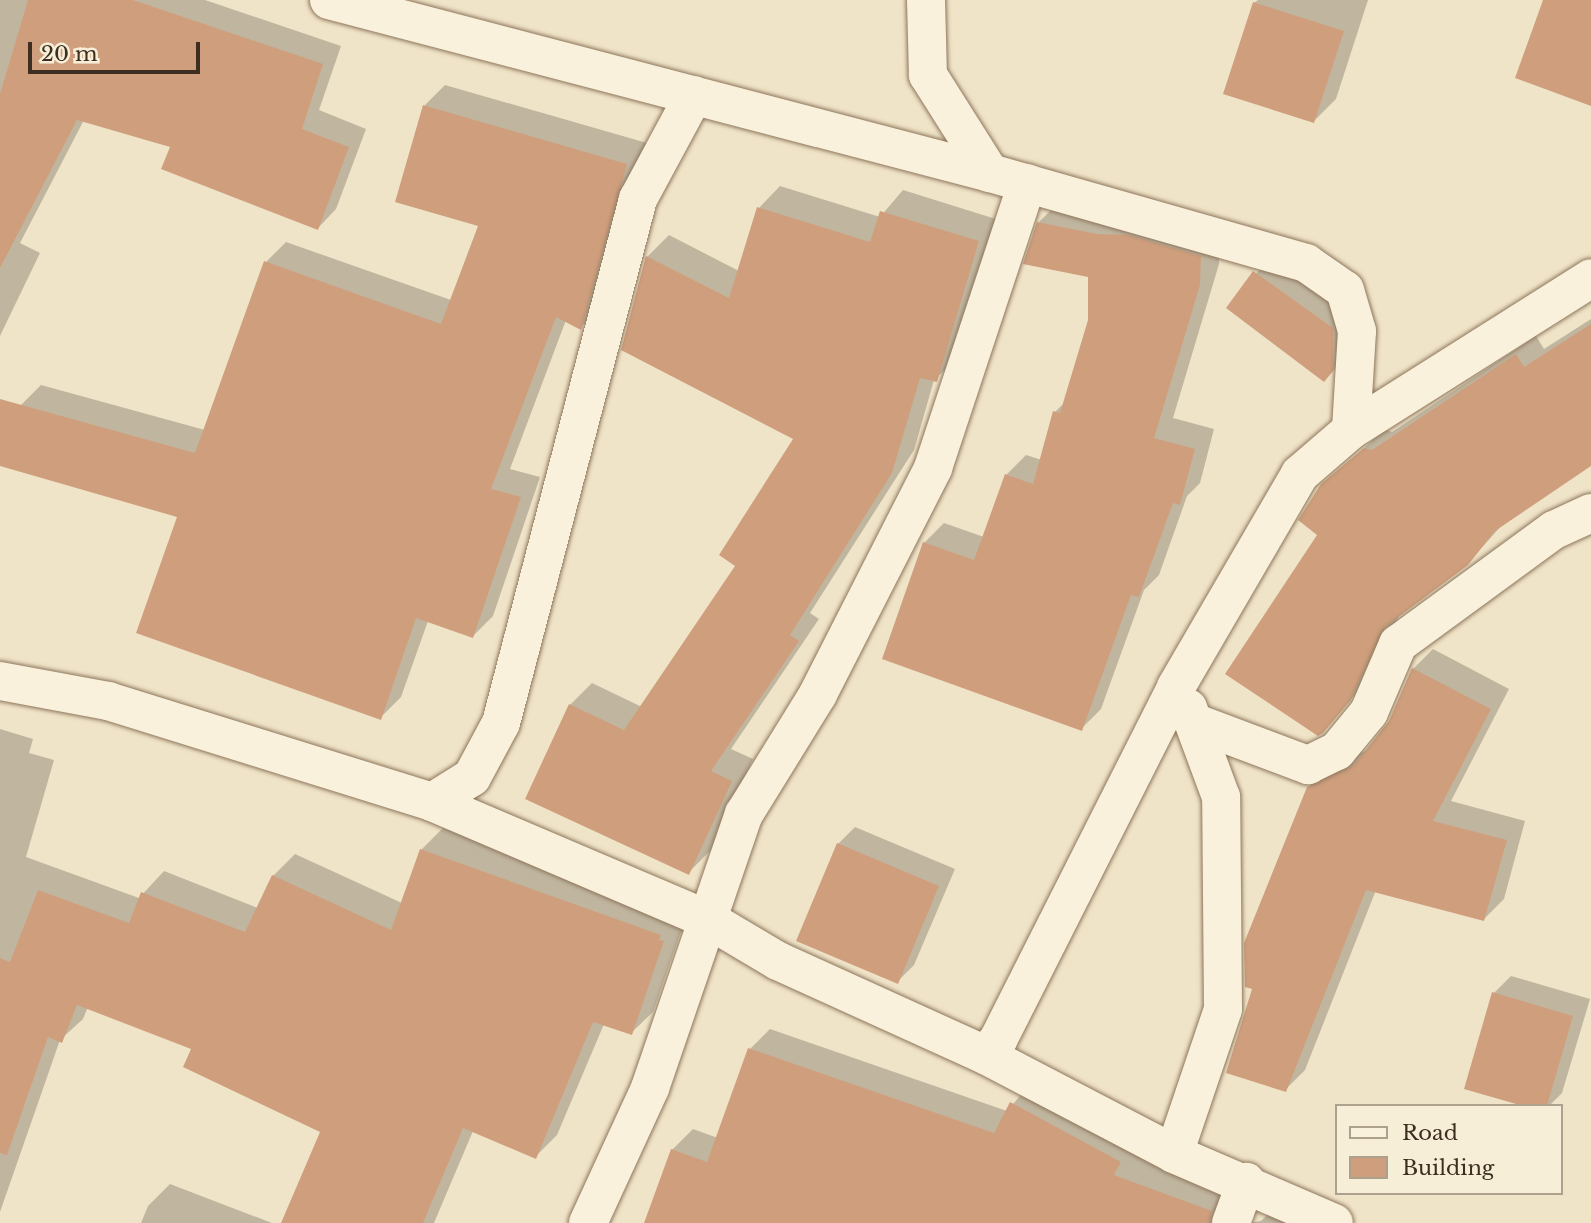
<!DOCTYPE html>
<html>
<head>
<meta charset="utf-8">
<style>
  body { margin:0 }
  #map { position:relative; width:1591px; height:1223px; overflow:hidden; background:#f0e4c8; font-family:"Libre Baskerville",serif }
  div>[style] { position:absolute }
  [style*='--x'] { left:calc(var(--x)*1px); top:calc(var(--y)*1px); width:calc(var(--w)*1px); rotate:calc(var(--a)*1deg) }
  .shadow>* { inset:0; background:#0003 }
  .building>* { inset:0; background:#cf9f7d }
  .roads { filter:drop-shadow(0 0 2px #8d765c) drop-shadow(0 0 2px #8d765c) }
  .minor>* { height:38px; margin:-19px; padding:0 19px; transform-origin:19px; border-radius:19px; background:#faf1dc }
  span { translate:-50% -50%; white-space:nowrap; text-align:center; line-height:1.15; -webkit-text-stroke:7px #f7eed8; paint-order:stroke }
  .legend { position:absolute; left:1335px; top:1104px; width:228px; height:91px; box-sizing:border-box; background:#f7eed8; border:2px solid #ada18e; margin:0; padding:9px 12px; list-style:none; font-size:21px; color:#3d2e20 }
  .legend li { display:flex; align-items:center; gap:14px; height:35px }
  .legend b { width:35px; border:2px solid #ada18e }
  .scale { position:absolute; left:28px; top:42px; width:172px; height:32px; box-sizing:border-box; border:4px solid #3d2e20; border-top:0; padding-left:9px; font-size:21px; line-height:24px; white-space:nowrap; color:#3d2e20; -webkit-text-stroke:5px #f7eed8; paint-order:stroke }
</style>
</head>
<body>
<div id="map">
  <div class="shadow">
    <div style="clip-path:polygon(0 0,205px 0,341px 46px,319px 110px,366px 129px,336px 209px,318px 228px,172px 146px,84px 120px,20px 243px,40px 253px,0 336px)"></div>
    <div style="clip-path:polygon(1258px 0,1368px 0,1336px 99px,1314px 121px,1254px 3px)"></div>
    <div style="clip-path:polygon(445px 85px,647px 143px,601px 307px,581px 327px,566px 320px,510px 469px,540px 477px,493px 616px,473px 636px,428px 621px,401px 697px,380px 718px,180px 516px,20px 406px,41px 385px,205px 430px,266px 262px,286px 242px,451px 300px,480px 225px,425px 105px)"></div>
    <div style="clip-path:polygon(780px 186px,880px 217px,903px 190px,999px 220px,958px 358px,934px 380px,914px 450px,810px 613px,819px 619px,731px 749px,753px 759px,710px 851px,688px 873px,570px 705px,592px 683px,642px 707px,738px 565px,795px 438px,647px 257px,669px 235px,739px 271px,759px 208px)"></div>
    <div style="clip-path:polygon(1059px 202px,1220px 236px,1219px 264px,1173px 418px,1214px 429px,1200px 483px,1187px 496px,1159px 575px,1144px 590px,1101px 709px,1081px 729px,924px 543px,944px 523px,984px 537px,1006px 475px,1026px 455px,1042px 460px,1055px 412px,1065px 402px,1089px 320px,1090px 276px,1039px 222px)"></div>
    <div style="clip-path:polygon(1272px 255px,1350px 310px,1341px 363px,1324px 380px,1228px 307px)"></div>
    <div style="clip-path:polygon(1591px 319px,1591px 464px,1503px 524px,1467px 564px,1400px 614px,1369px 679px,1322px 732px,1323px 486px,1385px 429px,1392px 432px,1536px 336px,1544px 349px)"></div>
    <div style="clip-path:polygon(1433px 649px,1509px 689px,1451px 801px,1525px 821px,1504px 899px,1484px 919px,1376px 890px,1305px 1070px,1285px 1090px,1254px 988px,1308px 788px,1329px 767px,1369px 749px,1390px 722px,1413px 669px)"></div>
    <div style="clip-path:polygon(0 729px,33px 739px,29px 753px,54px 760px,26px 857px,139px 898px,164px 871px,258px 908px,273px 876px,295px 854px,402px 903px,421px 850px,443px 828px,681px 913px,685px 920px,653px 1012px,631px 1033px,604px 1024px,557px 1135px,535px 1157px,473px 1131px,434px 1223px,283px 1223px,322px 1131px,194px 1048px,88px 1007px,83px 1019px,60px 1040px,0 1212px)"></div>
    <div style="clip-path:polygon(855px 827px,955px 869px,914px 965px,897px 982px,838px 844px)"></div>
    <div style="clip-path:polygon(1511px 976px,1590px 999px,1562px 1093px,1549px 1106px,1530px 1106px,1494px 993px)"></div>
    <div style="clip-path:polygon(770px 1029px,1007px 1111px,1032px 1082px,1140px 1141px,1133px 1154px,1232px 1190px,1243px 1223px,646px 1223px,672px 1150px,693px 1129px,718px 1138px,750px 1049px)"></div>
    <div style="clip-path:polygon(170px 1184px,272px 1223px,141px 1223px,148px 1206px)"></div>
    <div style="clip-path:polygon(1280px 1202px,1336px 1223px,1247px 1223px,1261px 1221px)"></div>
  </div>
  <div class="building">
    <div style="clip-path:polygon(28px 0,133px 0,323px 64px,302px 129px,349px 147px,318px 230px,161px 169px,170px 147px,77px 120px,0 268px,0 94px)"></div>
    <div style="clip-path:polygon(1543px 0,1591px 0,1591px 106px,1515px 78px)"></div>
    <div style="clip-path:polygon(1253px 2px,1344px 31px,1314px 123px,1223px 94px)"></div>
    <div style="clip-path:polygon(423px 105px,627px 164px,581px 330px,556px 317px,491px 489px,521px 497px,473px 638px,416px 618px,381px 720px,136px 633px,177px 517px,0 466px,0 399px,195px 453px,264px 261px,441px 324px,478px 226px,395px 202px)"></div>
    <div style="clip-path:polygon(757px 207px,870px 242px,880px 211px,979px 241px,937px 382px,920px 378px,892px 473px,790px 635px,799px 641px,711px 771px,732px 781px,689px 875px,525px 799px,569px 704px,624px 730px,735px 566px,719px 555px,793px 439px,621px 350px,646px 256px,729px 298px)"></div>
    <div style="clip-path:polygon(1037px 222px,1097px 234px,1128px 235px,1201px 256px,1200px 285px,1154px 438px,1195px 449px,1180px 505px,1173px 503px,1139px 597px,1131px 595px,1082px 731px,882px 659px,923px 542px,974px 560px,1005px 474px,1033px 484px,1053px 411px,1060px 413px,1088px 320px,1088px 277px,1023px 264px)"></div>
    <div style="clip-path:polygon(1253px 271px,1333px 328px,1333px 371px,1324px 382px,1226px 308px)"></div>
    <div style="clip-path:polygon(1591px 324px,1591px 466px,1495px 531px,1468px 565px,1385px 627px,1350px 701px,1323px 733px,1318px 736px,1225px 674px,1317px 535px,1298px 520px,1321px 484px,1364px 448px,1372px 450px,1516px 354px,1524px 367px)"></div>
    <div style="clip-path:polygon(1412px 668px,1491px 709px,1433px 821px,1507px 840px,1484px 921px,1366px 890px,1286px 1092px,1226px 1073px,1252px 989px,1245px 987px,1244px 943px,1307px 787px,1354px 765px,1389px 721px)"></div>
    <div style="clip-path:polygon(837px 843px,939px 886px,898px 984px,796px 941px)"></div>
    <div style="clip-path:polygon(420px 849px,661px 935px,659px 940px,664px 941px,632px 1035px,593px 1022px,536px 1159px,463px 1128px,423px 1223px,281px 1223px,320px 1132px,183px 1067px,191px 1049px,77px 1005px,62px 1043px,48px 1037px,7px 1155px,0 1153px,0 958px,10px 962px,38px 890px,129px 923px,141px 892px,245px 932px,272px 875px,391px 930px)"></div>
    <div style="clip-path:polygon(1492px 992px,1573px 1016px,1547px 1106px,1523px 1106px,1464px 1089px)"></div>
    <div style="clip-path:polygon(748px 1048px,994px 1133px,1010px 1102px,1121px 1162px,1114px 1175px,1212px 1211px,1210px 1223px,644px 1223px,671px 1149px,707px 1162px)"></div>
  </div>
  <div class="roads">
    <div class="minor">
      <div style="--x:329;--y:0;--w:683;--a:14.67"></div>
      <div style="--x:990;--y:173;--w:329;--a:15.9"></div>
      <div style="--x:1306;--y:263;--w:47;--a:34.7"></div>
      <div style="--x:1345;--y:290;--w:43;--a:73.7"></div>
      <div style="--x:1357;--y:331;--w:99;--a:93.5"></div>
      <div style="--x:926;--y:0;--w:75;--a:88.5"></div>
      <div style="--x:928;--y:75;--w:116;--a:57.7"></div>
      <div style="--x:0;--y:681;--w:110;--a:10.5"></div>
      <div style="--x:108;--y:701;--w:339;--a:17.3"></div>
      <div style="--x:432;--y:802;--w:301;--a:23.1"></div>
      <div style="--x:709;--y:920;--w:80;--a:30.7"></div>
      <div style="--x:778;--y:961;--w:227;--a:24.4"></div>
      <div style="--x:985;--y:1055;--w:213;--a:27.6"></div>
      <div style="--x:1174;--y:1154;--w:174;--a:23.3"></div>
      <div style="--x:1196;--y:723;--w:120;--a:20.6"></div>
      <div style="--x:1308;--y:765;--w:32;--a:-26"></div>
      <div style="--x:1337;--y:751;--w:50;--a:-50.6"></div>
      <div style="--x:1369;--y:712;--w:74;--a:-66.9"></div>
      <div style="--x:1398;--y:644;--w:193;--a:-36.2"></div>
      <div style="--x:1554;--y:530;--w:41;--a:-24.7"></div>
      <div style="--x:432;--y:802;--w:47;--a:-32"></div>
      <div style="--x:472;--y:777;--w:61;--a:-61.8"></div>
      <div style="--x:501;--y:723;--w:542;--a:-75.35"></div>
      <div style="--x:638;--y:199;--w:118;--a:-61.7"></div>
      <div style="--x:985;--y:1055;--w:20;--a:-49"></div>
      <div style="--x:998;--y:1040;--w:395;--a:-63.2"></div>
      <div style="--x:1176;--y:687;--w:246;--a:-59.8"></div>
      <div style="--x:1300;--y:474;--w:67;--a:-40.8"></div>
      <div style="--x:1351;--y:430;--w:284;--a:-32.3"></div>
      <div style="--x:1174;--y:1154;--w:153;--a:-71.3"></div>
      <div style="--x:1223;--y:1009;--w:212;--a:-90.5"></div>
      <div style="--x:1221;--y:797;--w:95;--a:-110.3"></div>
      <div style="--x:588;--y:1223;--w:149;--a:-65.3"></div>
      <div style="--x:650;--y:1088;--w:290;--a:-71.1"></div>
      <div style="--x:744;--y:814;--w:141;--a:-58.3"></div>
      <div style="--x:818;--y:694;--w:254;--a:-63"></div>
      <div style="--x:933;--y:468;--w:300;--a:-71.7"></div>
      <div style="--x:1231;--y:1223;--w:44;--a:-69.9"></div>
    </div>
  </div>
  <ul class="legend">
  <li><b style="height:9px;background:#faf1dc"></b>Road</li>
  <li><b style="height:19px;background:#cf9f7d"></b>Building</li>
  </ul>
  <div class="scale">20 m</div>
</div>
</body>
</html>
